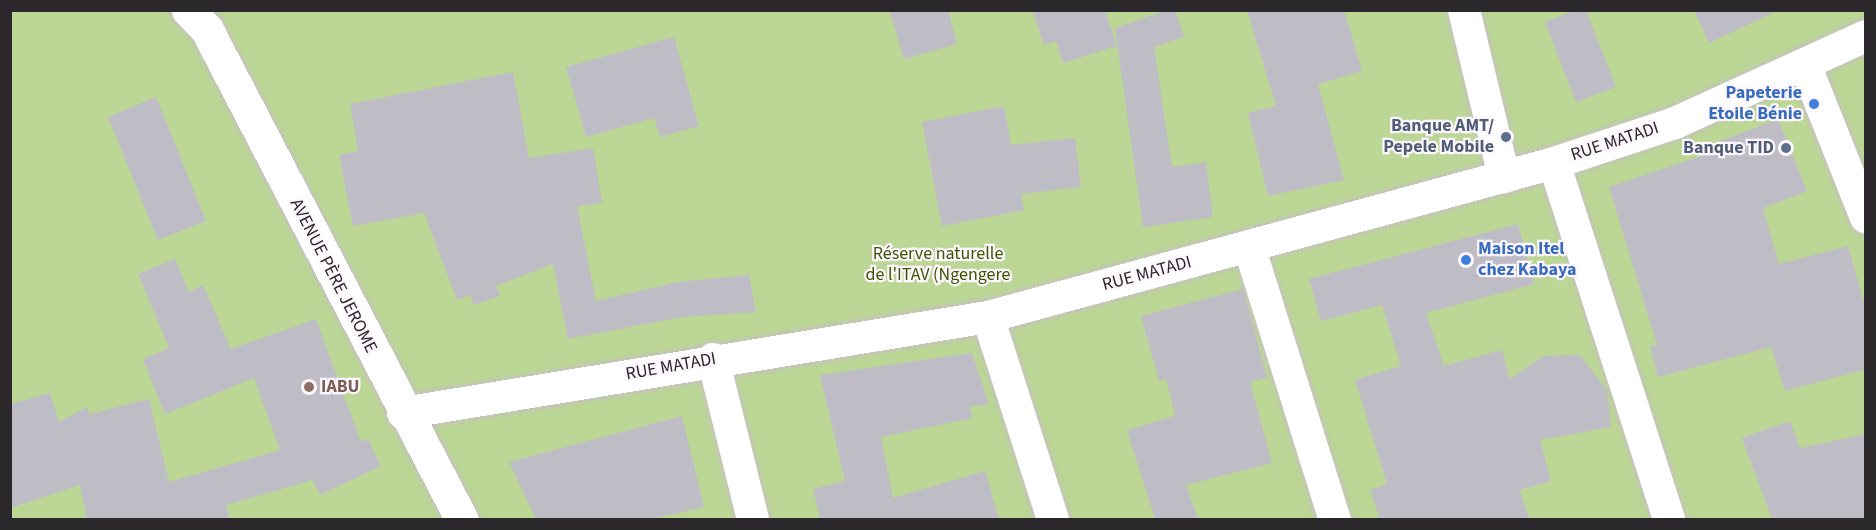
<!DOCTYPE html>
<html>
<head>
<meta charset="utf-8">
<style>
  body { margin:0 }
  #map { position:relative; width:1876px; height:530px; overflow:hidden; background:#fef6fd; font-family:"Source Sans 3",sans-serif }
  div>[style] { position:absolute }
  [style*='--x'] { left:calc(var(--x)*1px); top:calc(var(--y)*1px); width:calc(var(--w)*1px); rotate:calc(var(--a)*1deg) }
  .green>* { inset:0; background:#bbd695 }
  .building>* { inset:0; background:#bebdc6 }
  .roads { filter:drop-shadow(0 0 2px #c7bfc6) drop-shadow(0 0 2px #c7bfc6) }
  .street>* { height:32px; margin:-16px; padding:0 16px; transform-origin:16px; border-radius:16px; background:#fff }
  .secondary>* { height:33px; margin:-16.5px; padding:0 16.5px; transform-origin:16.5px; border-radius:16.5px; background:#fff }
  .dots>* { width:16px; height:16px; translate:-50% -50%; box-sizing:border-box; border:3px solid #fef6fd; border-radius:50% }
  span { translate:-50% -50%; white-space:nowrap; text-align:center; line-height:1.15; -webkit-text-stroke:4.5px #fef6fd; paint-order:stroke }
  .shop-label { font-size:18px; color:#366cbe; font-weight:700 }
  .right { translate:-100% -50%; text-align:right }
  .left { translate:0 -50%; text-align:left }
  .service-label { font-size:18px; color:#4e5e75; font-weight:700 }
  .street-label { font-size:18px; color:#2b282b }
  .park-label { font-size:18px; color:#3c5600 }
  .education-label { font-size:18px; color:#785e54; font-weight:700 }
  .frame { position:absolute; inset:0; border:12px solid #2b282b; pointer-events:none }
</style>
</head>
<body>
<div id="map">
  <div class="green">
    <div style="clip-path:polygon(11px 11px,1865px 11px,1865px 519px,11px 519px)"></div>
  </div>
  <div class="building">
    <div style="clip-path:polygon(889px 10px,948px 10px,957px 44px,904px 59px)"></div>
    <div style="clip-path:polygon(1032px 10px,1105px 10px,1117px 46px,1063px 63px,1056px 41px,1044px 45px)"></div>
    <div style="clip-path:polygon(1167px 10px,1175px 10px,1184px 37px,1154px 47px,1172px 167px,1206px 162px,1213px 217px,1143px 227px,1115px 28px)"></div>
    <div style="clip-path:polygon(1247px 10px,1344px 10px,1362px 71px,1318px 84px,1344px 180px,1268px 196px,1248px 113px,1276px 106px)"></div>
    <div style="clip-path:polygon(1575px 10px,1586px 10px,1616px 87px,1576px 102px,1545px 22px)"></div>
    <div style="clip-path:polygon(1694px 10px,1779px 10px,1709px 43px)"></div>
    <div style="clip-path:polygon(674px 37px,699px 126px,660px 137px,654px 118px,586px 137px,566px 67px)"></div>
    <div style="clip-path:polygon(513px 72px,529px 158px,593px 148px,602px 203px,577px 206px,596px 301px,678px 282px,749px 275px,756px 312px,682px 317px,568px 339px,553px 264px,496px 286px,500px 296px,474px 305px,470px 295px,457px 300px,424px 213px,353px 226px,339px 155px,358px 151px,350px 104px)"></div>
    <div style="clip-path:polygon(156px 97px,206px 221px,158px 240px,108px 117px)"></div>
    <div style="clip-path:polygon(1004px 106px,1011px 145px,1075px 138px,1081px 187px,1021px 194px,1024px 210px,942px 226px,922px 122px)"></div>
    <div style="clip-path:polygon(1778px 119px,1807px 191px,1763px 208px,1779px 264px,1848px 246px,1866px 309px,1866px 369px,1785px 391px,1771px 347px,1658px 377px,1650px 347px,1657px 345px,1609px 187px,1710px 153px,1708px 146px)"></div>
    <div style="clip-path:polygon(1518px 224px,1534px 284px,1426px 313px,1444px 366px,1502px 350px,1510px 379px,1543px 356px,1580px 355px,1607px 390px,1611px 427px,1540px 440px,1551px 481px,1520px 490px,1529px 519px,1380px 519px,1370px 490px,1387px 484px,1355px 380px,1401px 366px,1382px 305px,1321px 321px,1309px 279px)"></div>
    <div style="clip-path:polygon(175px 259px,189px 292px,203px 285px,231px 349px,316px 319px,361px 442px,368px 439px,381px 466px,320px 495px,313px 480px,226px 505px,230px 519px,87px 519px,80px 485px,10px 508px,10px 404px,50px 393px,59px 422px,87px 407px,90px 414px,149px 399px,169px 482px,280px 450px,254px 378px,165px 414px,143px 359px,169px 348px,138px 274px)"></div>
    <div style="clip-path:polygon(1243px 289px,1267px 378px,1250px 382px,1272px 463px,1186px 485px,1198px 519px,1155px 519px,1127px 430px,1175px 416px,1166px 379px,1159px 381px,1141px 316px)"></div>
    <div style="clip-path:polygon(972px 353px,989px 404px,969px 407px,973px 418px,881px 437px,893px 498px,985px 471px,999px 519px,820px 519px,813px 489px,845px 481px,820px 375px)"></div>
    <div style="clip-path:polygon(682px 416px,704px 507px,652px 519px,536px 519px,509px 462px)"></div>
    <div style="clip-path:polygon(1790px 421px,1800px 448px,1866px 434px,1866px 519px,1772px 519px,1742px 438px)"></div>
  </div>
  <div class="roads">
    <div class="street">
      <div style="--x:1464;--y:10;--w:172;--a:76.5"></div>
      <div style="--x:1806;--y:67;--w:162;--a:68.3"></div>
      <div style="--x:1554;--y:163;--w:375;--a:72.1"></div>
      <div style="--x:1249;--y:246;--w:287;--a:72.6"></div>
      <div style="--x:988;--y:317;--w:213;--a:72.2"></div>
      <div style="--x:713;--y:359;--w:166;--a:76"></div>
      <div style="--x:403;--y:413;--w:593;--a:-9.32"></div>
      <div style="--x:988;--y:317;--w:587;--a:-15.22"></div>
      <div style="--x:1554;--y:163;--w:127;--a:-18.3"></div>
      <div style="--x:1675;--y:123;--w:210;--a:-24.5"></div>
    </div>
    <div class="secondary">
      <div style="--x:188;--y:10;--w:28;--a:46"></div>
      <div style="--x:207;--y:30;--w:552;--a:62.51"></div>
    </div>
  </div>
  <div class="dots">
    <div style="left:1814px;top:104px;background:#3f7fe0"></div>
    <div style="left:1506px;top:137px;background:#5c6f8a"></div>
    <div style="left:1786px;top:148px;background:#5c6f8a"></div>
    <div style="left:1466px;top:260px;background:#3f7fe0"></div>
    <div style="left:309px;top:387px;background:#8d6e63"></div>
  </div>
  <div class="shop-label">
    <span class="right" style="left:1802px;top:104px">Papeterie<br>Etoile Bénie</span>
    <span class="left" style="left:1478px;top:260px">Maison Itel<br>chez Kabaya</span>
  </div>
  <div class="service-label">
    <span class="right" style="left:1494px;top:137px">Banque AMT/<br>Pepele Mobile</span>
    <span class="right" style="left:1774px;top:148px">Banque TID</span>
  </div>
  <div class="street-label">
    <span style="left:1615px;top:142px;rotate:-18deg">RUE MATADI</span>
    <span style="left:1147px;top:274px;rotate:-15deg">RUE MATADI</span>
    <span style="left:333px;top:276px;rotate:63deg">AVENUE PÈRE JEROME</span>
    <span style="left:671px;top:367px;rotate:-10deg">RUE MATADI</span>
  </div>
  <div class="park-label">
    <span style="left:938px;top:265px">Réserve naturelle<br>de l'ITAV (Ngengere</span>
  </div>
  <div class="education-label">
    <span class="left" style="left:321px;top:387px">IABU</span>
  </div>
  <div class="frame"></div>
</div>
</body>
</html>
